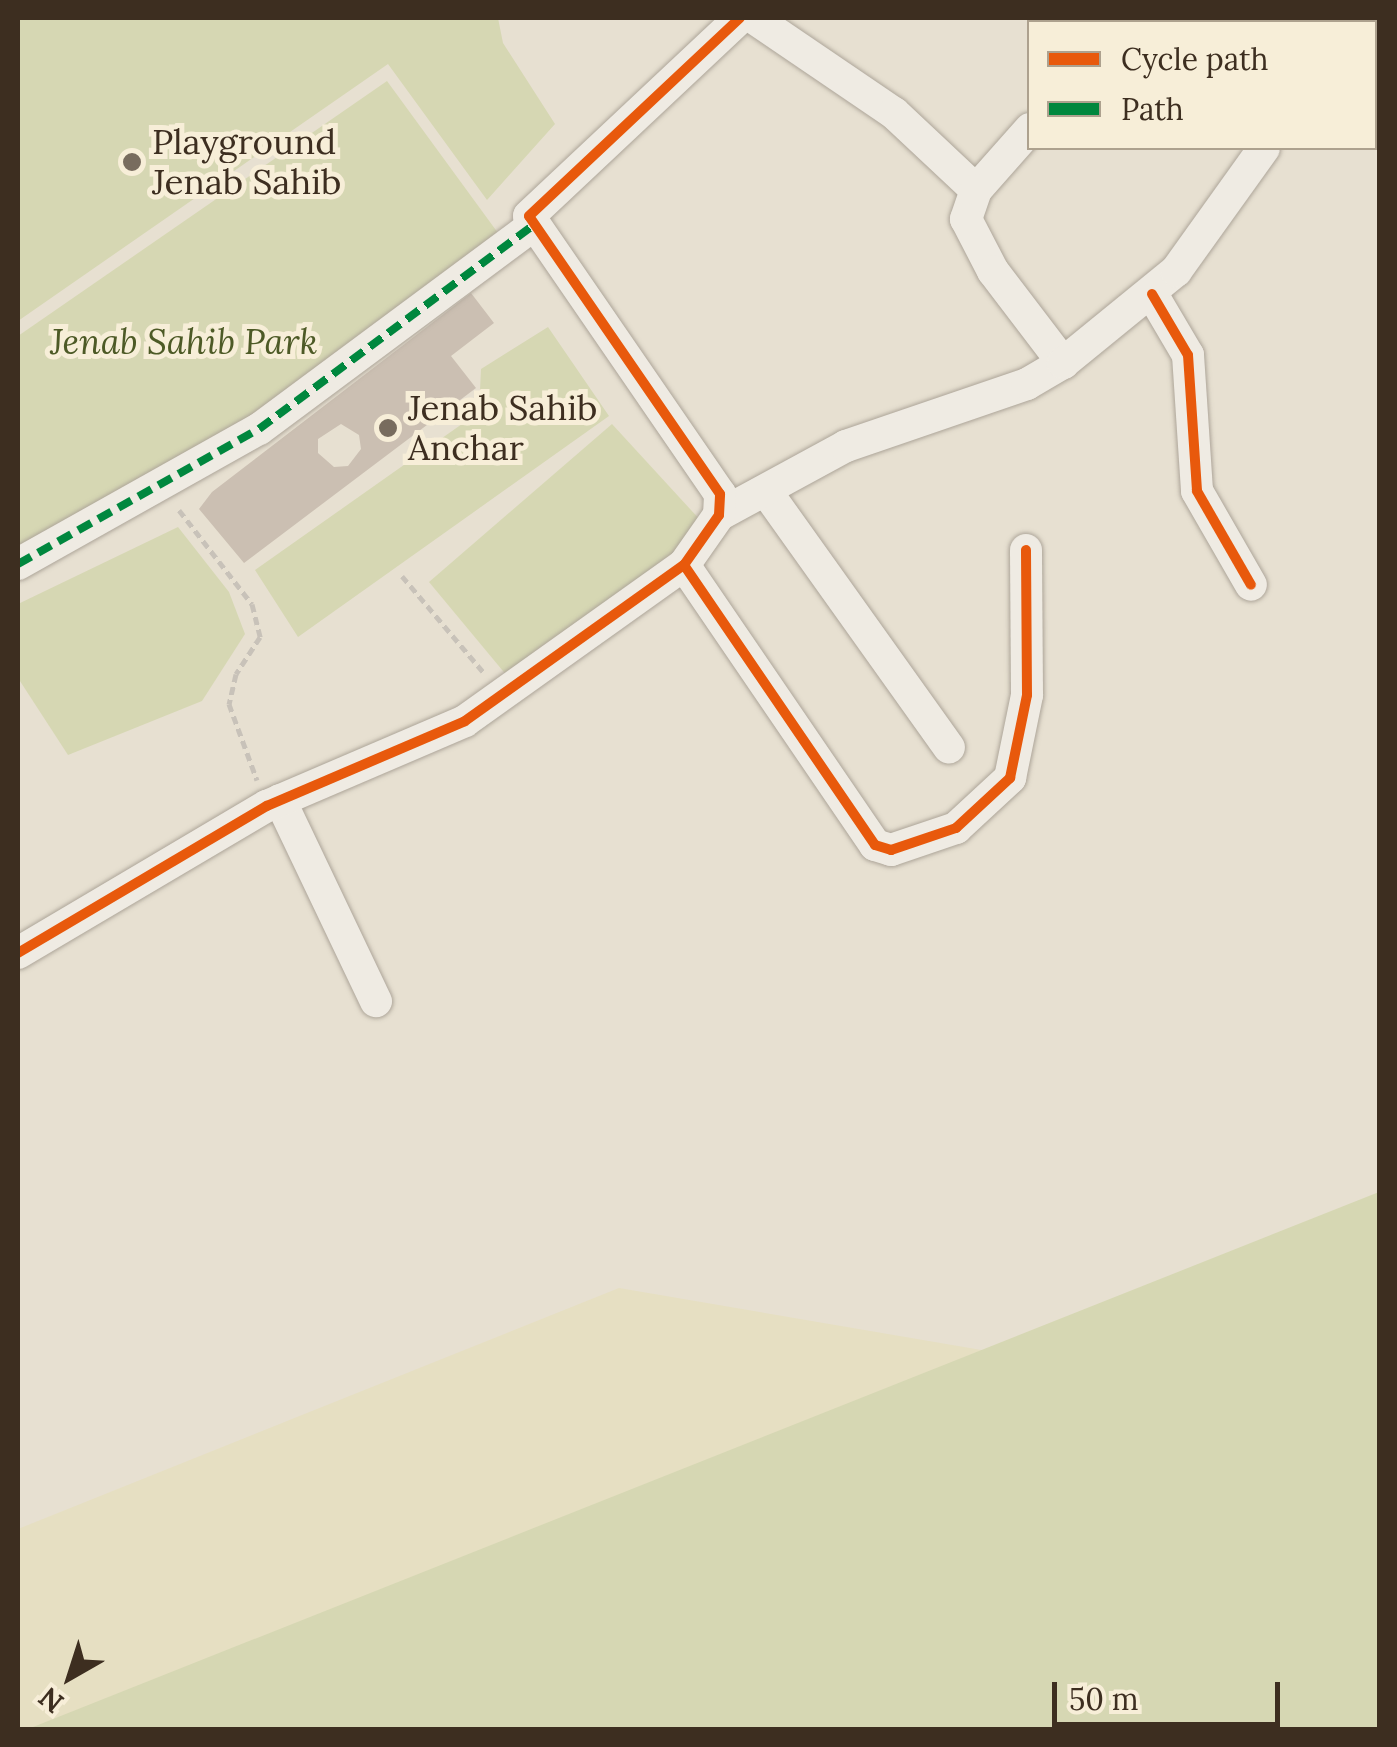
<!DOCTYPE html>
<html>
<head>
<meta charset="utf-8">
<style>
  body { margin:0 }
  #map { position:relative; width:1397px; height:1747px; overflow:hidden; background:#e7e0d1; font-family:Lora,serif }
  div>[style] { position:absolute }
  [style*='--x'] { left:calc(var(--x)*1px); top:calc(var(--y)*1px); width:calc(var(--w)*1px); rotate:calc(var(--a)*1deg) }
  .farmland>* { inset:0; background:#e6dfc2 }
  .green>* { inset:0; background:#d6d7b3 }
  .building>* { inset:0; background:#cbbfb2 }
  .path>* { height:5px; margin-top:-2.5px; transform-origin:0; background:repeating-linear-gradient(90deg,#c8c2b9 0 8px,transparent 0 13px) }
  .roads { filter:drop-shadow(0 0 2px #ada599) drop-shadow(0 0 2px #ada599) }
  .street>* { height:32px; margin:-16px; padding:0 16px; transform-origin:16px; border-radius:16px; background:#efebe3 }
  .quiet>* { height:8px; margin-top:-4px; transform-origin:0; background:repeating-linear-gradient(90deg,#00873e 0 15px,transparent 0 23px) }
  .cycleway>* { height:10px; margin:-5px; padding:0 5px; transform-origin:5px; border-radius:5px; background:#e8590c }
  .dots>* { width:28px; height:28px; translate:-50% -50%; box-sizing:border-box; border:5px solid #f7eed8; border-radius:50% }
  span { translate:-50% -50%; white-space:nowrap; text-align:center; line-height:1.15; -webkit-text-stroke:10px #f7eed8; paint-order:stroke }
  .poi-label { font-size:35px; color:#3d2e20 }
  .left { translate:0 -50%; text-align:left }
  .park-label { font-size:35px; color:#4d5a26; font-style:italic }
  .frame { position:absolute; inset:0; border:20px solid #3d2e20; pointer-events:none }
  .legend { position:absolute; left:1027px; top:20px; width:350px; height:130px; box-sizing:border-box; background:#f7eed8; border:2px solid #ada18e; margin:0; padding:12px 18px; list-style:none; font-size:30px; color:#3d2e20 }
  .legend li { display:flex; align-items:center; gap:20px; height:50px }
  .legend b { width:50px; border:2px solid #ada18e }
  .north { position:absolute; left:20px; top:1627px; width:100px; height:100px; -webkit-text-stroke:8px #f7eed8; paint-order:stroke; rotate:219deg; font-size:28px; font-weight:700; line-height:40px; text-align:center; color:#3d2e20 }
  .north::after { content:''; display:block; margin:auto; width:35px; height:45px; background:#3d2e20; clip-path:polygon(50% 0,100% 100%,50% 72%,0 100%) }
  .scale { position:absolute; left:1052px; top:1682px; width:228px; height:45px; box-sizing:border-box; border:5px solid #3d2e20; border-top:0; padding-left:12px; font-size:30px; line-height:35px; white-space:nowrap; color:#3d2e20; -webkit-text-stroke:8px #f7eed8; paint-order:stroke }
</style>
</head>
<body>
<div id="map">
  <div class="farmland">
    <div style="clip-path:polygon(619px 1288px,1222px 1391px,1379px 1729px,18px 1730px,18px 1529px)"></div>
  </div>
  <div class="green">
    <div style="clip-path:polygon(18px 18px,498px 18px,503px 43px,555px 124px,487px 200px,388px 64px,18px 321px)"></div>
    <div style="clip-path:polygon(387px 81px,498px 233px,243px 423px,18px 553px,18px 336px)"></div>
    <div style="clip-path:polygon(548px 327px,609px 416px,298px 637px,255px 570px,479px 412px,481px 369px)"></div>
    <div style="clip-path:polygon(612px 424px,702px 522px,691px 542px,512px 682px,429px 582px)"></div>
    <div style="clip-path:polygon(178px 527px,229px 592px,245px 634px,202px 701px,68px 755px,18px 678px,18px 604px)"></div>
    <div style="clip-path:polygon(1379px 1192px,1379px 1729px,28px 1729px)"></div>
  </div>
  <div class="building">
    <div style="clip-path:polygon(evenodd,471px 293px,494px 323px,451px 356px,476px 388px,244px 563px,199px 509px,212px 492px,471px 293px,341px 424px,359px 435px,361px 449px,348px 466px,334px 467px,318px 453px,318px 439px,341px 424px)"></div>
  </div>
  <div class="path">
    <div style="--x:179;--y:510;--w:119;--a:52.2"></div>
    <div style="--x:252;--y:604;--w:34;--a:76"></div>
    <div style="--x:260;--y:637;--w:44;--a:123"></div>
    <div style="--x:236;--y:674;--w:31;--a:103"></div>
    <div style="--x:229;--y:704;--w:81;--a:69.8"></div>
    <div style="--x:402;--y:576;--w:126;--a:49.8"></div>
  </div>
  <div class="roads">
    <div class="street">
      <div style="--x:754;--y:18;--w:169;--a:34.2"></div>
      <div style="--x:894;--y:113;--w:112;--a:43.2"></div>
      <div style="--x:1220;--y:22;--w:18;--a:-13"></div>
      <div style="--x:1326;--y:22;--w:4;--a:-76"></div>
      <div style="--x:1030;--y:129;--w:81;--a:131.5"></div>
      <div style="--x:976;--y:190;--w:31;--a:109"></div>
      <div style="--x:966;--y:219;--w:59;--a:62.6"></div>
      <div style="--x:993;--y:271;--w:116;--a:52.7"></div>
      <div style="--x:1152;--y:294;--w:71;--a:59.5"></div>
      <div style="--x:1188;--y:355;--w:136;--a:86.2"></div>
      <div style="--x:1197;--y:491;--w:108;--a:60.1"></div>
      <div style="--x:766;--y:491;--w:315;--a:54.5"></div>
      <div style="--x:719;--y:515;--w:145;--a:-28.5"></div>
      <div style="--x:846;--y:446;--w:191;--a:-18.9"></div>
      <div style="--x:1027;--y:384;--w:42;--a:-30.3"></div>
      <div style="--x:1063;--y:363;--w:146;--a:-39.2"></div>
      <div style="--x:1176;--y:271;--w:151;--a:-54.4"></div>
      <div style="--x:18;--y:564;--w:276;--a:-29.3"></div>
      <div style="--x:259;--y:429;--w:340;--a:-36.6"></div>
      <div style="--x:684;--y:565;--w:339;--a:55.7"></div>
      <div style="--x:875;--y:845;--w:17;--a:17"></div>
      <div style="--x:891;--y:850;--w:69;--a:-18.7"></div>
      <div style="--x:956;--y:828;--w:74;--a:-42.8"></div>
      <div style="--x:1010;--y:778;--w:85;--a:-78.4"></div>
      <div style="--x:1027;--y:695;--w:145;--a:-90.4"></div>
      <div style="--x:280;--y:800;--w:223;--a:64.5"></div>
      <div style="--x:18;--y:953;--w:289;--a:-30.6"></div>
      <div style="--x:267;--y:806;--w:215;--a:-23.2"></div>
      <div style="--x:465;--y:721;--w:269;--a:-35.5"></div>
      <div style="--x:684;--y:565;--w:61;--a:-55"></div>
      <div style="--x:719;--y:515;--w:21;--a:-87"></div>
      <div style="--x:720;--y:494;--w:337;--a:-124.5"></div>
      <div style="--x:529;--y:216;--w:289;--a:-43.2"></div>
    </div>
  </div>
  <div class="quiet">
    <div style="--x:18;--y:564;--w:276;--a:-29.3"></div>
    <div style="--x:259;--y:429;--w:340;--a:-36.6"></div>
  </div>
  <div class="cycleway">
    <div style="--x:1152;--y:294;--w:71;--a:59.5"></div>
    <div style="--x:1188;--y:355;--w:136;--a:86.2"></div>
    <div style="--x:1197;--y:491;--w:108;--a:60.1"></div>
    <div style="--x:684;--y:565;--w:339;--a:55.7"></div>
    <div style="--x:875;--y:845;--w:17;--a:17"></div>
    <div style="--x:891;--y:850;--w:69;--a:-18.7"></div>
    <div style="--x:956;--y:828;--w:74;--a:-42.8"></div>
    <div style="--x:1010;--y:778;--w:85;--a:-78.4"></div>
    <div style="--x:1027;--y:695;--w:145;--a:-90.4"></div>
    <div style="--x:18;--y:953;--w:289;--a:-30.6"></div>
    <div style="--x:267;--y:806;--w:215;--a:-23.2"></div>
    <div style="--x:465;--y:721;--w:269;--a:-35.5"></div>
    <div style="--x:684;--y:565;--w:61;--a:-55"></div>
    <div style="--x:719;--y:515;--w:21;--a:-87"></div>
    <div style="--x:720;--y:494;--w:337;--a:-124.5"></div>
    <div style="--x:529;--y:216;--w:289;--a:-43.2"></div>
  </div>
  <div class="dots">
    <div style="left:132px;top:162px;background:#786c5e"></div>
    <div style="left:388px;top:428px;background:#786c5e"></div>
  </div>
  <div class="poi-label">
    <span class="left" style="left:152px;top:162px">Playground<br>Jenab Sahib</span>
    <span class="left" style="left:408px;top:428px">Jenab Sahib<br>Anchar</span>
  </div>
  <div class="park-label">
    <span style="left:184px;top:342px">Jenab Sahib Park</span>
  </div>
  <div class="frame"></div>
  <ul class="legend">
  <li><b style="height:12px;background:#e8590c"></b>Cycle path</li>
  <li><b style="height:12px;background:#00873e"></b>Path</li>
  </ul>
  <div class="north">N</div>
  <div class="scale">50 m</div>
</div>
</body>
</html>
